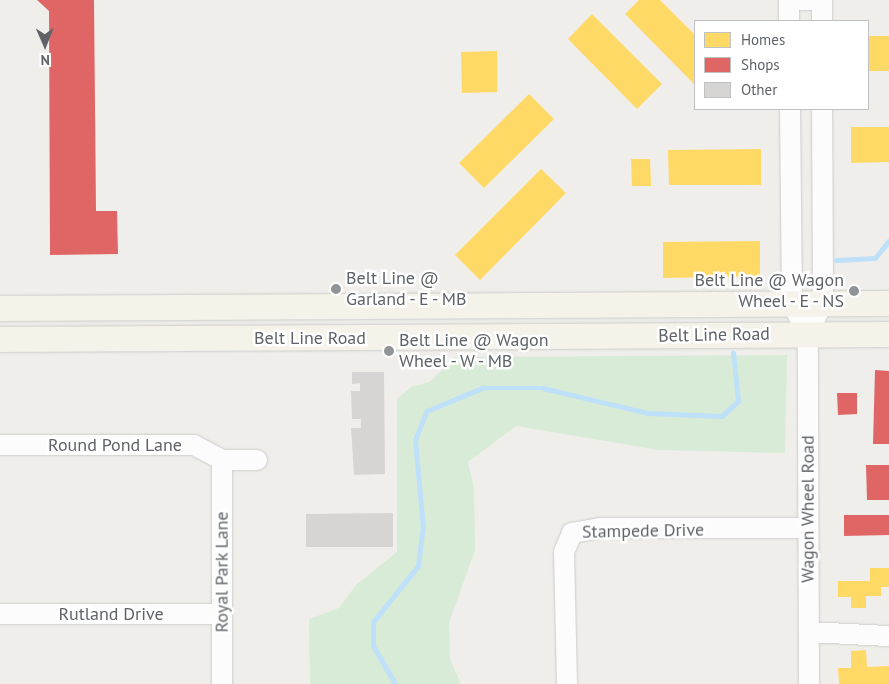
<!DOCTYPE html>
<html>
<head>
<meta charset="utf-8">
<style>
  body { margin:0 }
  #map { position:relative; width:889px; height:684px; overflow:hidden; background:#efeeea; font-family:"PT Sans",sans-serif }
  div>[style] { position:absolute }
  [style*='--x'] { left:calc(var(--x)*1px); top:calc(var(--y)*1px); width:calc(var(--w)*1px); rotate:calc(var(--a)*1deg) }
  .green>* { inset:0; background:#d8ebd6 }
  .homes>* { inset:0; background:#ffd966 }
  .shops>* { inset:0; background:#e06666 }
  .stream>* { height:4.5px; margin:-2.25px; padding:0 2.25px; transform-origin:2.25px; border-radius:2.25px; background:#bfe0f9 }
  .building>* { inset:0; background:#d6d5d3 }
  .roads { filter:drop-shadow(0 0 1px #cbcccc) drop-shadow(0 0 1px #cbcccc) }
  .minor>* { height:20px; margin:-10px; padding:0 10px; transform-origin:10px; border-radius:10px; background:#fdfcfc }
  .major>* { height:25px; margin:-12.5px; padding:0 12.5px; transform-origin:12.5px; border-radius:12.5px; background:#f4f2e9 }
  .dots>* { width:14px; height:14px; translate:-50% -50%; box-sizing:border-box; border:2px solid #fff; border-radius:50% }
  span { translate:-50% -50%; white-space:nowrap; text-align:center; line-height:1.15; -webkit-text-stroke:5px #fff; paint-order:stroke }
  .poi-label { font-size:18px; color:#5f6368 }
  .left { translate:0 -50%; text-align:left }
  .right { translate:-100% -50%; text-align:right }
  .street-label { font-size:18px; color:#5f6368 }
  .legend { position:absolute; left:694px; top:20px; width:175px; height:90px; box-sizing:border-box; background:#fff; border:1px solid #bfc1c3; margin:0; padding:6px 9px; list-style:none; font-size:15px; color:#5f6368 }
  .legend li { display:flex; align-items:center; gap:10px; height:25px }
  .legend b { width:25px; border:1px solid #bfc1c3 }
  .north { position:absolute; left:20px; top:20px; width:50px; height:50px; -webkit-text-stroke:4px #fff; paint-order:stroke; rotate:179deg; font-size:14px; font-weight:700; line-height:20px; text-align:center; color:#5f6368 }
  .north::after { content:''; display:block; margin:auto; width:18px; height:22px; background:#5f6368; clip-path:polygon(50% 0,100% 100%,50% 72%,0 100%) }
</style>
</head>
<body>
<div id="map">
  <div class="green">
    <div style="clip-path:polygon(787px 355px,785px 453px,659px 450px,516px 426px,468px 462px,474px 488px,475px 550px,449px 623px,450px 659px,461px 684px,310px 684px,309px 619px,339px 608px,356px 585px,397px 552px,397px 399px,411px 387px,430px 382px,455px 357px)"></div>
  </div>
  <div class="homes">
    <div style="clip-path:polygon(639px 0,660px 0,695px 35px,695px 85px,625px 14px)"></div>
    <div style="clip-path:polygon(592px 14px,662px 84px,637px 109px,568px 39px)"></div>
    <div style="clip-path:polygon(868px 36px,889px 36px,889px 71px,868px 71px)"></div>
    <div style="clip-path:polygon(497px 51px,497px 92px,462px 93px,461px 52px)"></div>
    <div style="clip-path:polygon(529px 94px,554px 119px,484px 188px,459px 163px)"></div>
    <div style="clip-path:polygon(851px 127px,889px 127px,889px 162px,851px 163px)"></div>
    <div style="clip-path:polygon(761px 149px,761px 185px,669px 185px,668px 150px)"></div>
    <div style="clip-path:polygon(631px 159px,650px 159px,651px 186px,632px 186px)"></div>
    <div style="clip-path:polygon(541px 169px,566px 193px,480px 280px,455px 255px)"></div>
    <div style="clip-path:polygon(760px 241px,760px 276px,663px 278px,663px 242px)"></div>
    <div style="clip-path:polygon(870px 568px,889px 568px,889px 587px,881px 587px,881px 596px,866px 596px,866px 608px,851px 608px,851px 597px,838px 597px,838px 581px,870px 581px)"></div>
    <div style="clip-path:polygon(866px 650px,867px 667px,889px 666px,889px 684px,839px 684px,838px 668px,851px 668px,851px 651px)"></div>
  </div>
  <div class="shops">
    <div style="clip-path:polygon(37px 0,94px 0,96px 211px,117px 211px,118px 254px,50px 255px,49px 11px)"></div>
    <div style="clip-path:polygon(875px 370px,889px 371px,889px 444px,873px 444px)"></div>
    <div style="clip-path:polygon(837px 393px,857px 393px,857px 414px,838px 415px)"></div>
    <div style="clip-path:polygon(866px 465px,889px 465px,889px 500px,867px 500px)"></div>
    <div style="clip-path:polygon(844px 515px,889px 515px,889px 535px,844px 536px)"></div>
  </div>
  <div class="stream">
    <div style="--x:836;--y:260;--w:39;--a:-3"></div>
    <div style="--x:875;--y:258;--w:22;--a:-51"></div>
    <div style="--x:395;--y:684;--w:44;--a:-120.1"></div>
    <div style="--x:373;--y:646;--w:24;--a:-90"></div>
    <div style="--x:373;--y:622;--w:72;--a:-51.2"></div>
    <div style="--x:418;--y:566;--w:38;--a:-83"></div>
    <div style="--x:423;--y:528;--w:88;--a:-95.2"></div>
    <div style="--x:415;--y:440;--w:31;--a:-68"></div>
    <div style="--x:427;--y:411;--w:60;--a:-22.7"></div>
    <div style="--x:482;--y:388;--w:61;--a:0"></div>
    <div style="--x:543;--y:388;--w:108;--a:13.4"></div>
    <div style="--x:648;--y:413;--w:74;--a:2.3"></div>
    <div style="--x:722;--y:416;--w:22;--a:-43"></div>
    <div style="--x:738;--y:401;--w:48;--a:-95.9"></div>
  </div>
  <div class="building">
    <div style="clip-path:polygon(352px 372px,384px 372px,385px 474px,354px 475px,351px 428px,361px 428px,361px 419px,352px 419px,351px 391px,360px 391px,360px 383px,352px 384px)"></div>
    <div style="clip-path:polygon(393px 513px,393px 547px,306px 547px,306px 514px)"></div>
  </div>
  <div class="roads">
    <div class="minor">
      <div style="--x:789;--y:0;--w:24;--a:0"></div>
      <div style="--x:789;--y:0;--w:21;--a:90"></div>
      <div style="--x:822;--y:0;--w:21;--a:90"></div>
      <div style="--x:790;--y:109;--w:195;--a:89.4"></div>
      <div style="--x:792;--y:304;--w:34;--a:62"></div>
      <div style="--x:0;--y:445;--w:194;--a:0"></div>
      <div style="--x:194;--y:445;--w:32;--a:28"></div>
      <div style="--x:222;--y:460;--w:35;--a:0"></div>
      <div style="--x:222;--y:460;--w:224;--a:90"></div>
      <div style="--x:0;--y:614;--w:221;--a:0"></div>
      <div style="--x:809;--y:632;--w:80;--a:2.9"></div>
      <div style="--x:567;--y:684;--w:132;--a:-91.3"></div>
      <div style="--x:564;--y:552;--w:21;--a:-67"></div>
      <div style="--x:572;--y:533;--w:27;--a:-10"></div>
      <div style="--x:599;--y:528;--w:209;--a:0"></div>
      <div style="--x:809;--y:684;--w:350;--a:-90.2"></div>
      <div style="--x:808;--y:334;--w:33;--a:-65"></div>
      <div style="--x:822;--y:304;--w:17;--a:-87"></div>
      <div style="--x:823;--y:287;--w:178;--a:-90.3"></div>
    </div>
    <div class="major">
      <div style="--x:0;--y:308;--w:889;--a:-0.32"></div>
      <div style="--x:0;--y:339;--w:889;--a:-0.32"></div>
    </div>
  </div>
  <div class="dots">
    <div style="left:336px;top:289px;background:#919496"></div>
    <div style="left:854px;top:291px;background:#919496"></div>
    <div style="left:389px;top:351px;background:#919496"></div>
  </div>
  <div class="poi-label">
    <span class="left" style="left:346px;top:289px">Belt Line @<br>Garland - E - MB</span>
    <span class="right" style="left:844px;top:291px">Belt Line @ Wagon<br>Wheel - E - NS</span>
    <span class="left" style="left:399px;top:351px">Belt Line @ Wagon<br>Wheel - W - MB</span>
  </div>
  <div class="street-label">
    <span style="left:714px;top:335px;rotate:-1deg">Belt Line Road</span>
    <span style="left:310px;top:338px">Belt Line Road</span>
    <span style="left:115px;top:445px">Round Pond Lane</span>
    <span style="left:808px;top:509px;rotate:-90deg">Wagon Wheel Road</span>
    <span style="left:643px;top:531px;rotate:-1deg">Stampede Drive</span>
    <span style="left:222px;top:572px;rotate:-90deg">Royal Park Lane</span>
    <span style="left:111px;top:614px">Rutland Drive</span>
  </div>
  <ul class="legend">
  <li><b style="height:14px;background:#ffd966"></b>Homes</li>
  <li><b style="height:14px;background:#e06666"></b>Shops</li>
  <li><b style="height:14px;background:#d6d5d3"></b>Other</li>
  </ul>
  <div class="north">N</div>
</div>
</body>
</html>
